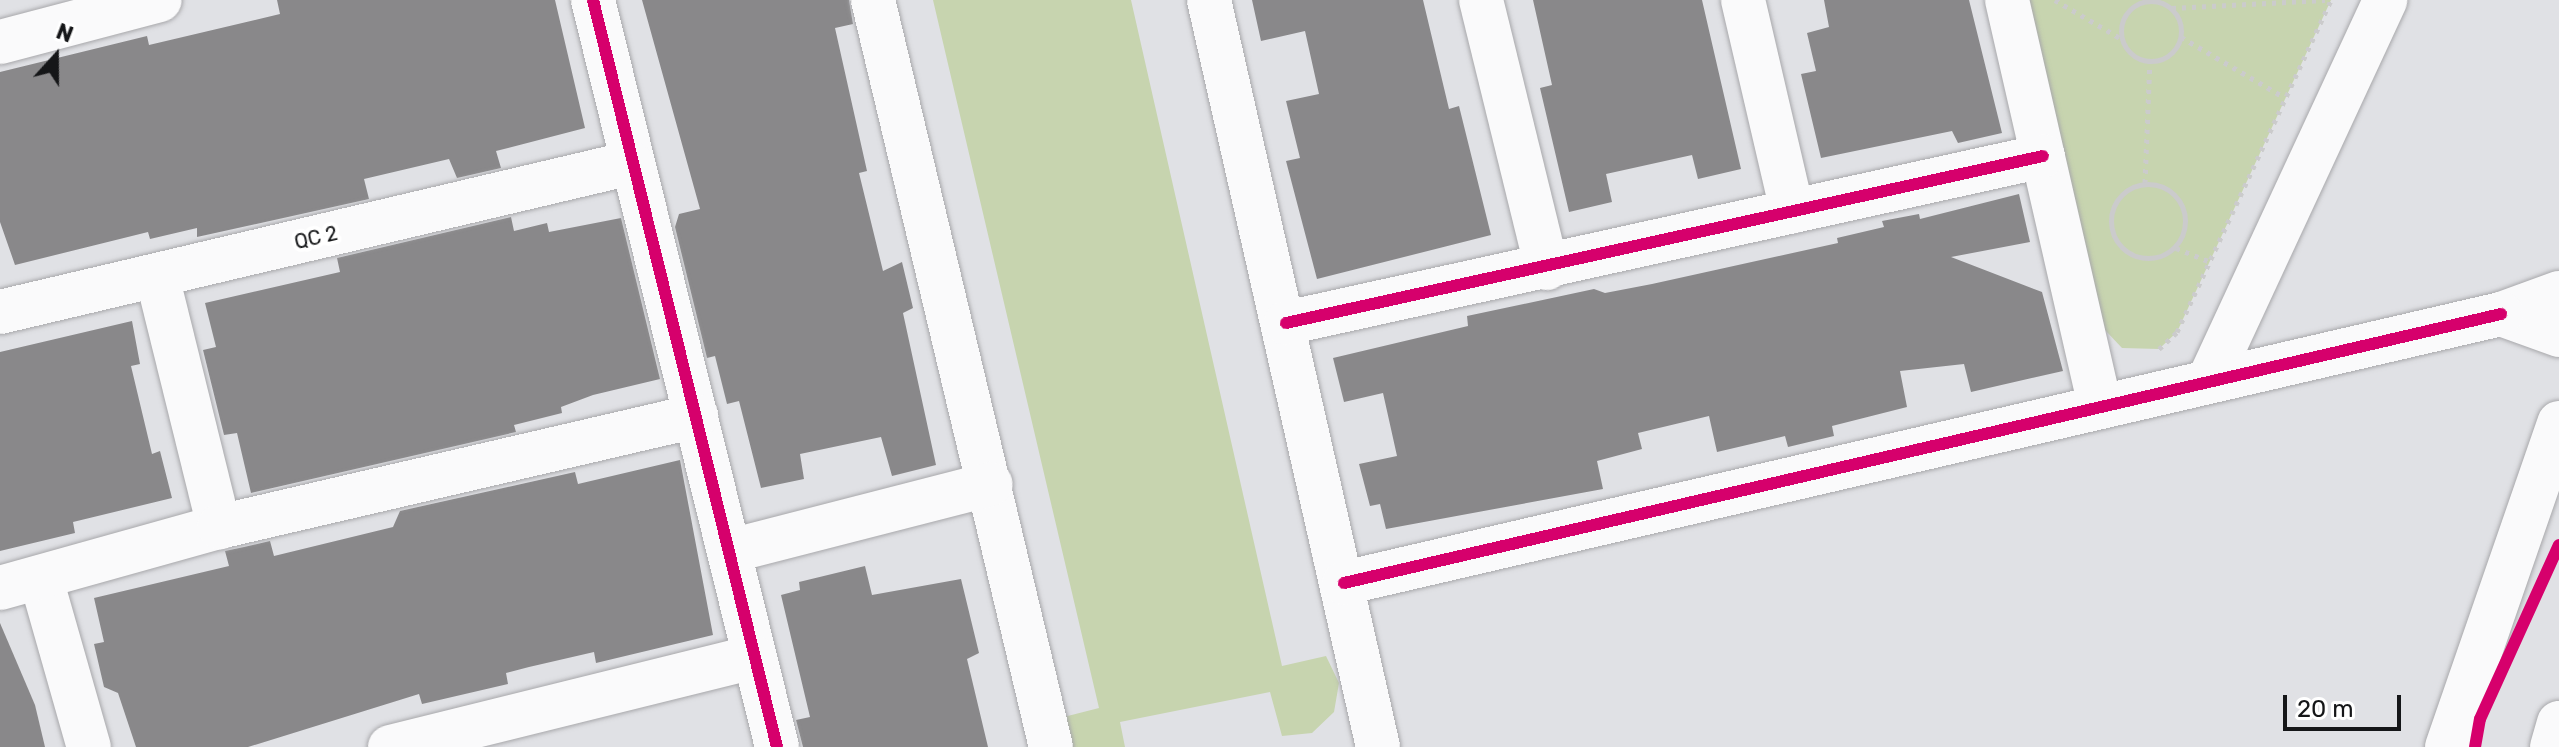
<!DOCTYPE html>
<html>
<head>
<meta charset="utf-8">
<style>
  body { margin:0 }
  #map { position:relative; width:2559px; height:747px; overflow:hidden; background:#e0e1e5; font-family:Rubik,sans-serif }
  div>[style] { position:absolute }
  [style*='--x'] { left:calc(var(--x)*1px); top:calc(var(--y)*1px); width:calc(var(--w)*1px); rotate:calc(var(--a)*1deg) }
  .green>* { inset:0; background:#c7d4af }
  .building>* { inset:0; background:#89888a }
  .path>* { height:5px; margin-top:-2.5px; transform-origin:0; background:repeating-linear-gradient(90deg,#cbcbcc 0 4px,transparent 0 10px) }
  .path>.ring { margin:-2.5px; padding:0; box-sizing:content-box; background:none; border:5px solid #cbcbcc; border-radius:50% }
  .roads { filter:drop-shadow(0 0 2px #a8a8ab) drop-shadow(0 0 2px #a8a8ab) }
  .minor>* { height:44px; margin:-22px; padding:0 22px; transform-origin:22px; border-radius:22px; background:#fafafb }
  .secondary>* { height:44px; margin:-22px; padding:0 22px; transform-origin:22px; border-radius:22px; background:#fafafb }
  .cycleway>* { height:12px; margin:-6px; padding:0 6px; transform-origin:6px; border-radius:6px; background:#d6006c }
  span { translate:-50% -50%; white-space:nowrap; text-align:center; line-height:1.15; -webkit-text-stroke:8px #fff; paint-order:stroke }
  .street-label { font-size:20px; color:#151618 }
  .north { position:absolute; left:16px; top:16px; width:80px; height:80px; -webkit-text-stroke:6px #fff; paint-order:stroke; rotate:21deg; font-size:22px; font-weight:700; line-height:32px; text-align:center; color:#151618 }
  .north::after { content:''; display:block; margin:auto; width:28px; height:36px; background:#151618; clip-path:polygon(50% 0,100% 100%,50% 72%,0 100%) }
  .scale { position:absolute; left:2283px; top:695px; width:118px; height:36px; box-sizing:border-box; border:4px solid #151618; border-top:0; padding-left:10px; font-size:24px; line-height:28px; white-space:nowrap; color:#151618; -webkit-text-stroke:6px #fff; paint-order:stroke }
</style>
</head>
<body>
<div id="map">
  <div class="green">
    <div style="clip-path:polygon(933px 0,1131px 0,1282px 666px,1326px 656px,1339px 683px,1334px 712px,1312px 733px,1282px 736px,1270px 692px,1120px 722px,1125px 747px,1056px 747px,1052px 720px,1099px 708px)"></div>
    <div style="clip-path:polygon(2027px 0,2331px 0,2177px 332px,2159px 349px,2122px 348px,2105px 330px)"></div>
  </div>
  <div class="building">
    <div style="clip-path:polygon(277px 0,555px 0,585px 128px,496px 151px,501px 168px,457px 178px,449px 159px,364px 179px,369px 199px,197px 237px,197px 228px,150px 239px,148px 232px,15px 265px,0 222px,0 72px,147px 36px,149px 45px,280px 14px)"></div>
    <div style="clip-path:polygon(642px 0,849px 0,853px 24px,835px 28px,867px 171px,859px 173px,883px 271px,902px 262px,913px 308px,903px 313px,936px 465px,892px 476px,881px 437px,800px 454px,804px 479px,761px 488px,739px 401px,727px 404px,715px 356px,707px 358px,675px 227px,679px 214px,700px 209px)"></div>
    <div style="clip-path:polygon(1252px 0,1423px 0,1449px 109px,1459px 106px,1491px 235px,1317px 279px,1286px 161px,1300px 158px,1286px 101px,1319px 94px,1305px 31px,1261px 41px)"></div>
    <div style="clip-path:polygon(1533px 0,1702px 0,1741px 169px,1698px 179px,1692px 155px,1606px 174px,1612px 202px,1569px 212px,1540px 88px,1552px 85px)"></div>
    <div style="clip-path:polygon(1824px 0,1969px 0,2002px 133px,1958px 143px,1952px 131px,1821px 158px,1801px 74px,1816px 71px,1807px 33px,1829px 27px)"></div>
    <div style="clip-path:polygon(2019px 194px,2030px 242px,1951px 257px,2042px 292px,2063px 371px,1971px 392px,1964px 364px,1900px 371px,1907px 407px,1832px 426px,1834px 436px,1788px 447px,1785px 436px,1717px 452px,1709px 416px,1638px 433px,1642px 449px,1597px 461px,1603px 489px,1386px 529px,1380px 504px,1370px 506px,1359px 464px,1397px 456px,1383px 393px,1344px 402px,1333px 358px,1468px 326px,1467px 316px,1594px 289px,1605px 293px,1652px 284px,1838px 243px,1837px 238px,1884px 227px,1882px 221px,1919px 214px,1920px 219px)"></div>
    <div style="clip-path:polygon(511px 217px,514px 231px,547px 223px,549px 232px,621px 218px,660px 379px,593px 395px,561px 407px,562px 413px,514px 425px,516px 432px,251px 493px,237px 433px,224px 435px,203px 350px,216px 347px,205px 303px,340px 272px,337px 258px)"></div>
    <div style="clip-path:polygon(132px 321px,140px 364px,131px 366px,152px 454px,160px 451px,172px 498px,73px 522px,75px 533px,0 551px,0 352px)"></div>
    <div style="clip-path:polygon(680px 460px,713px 635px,596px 663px,594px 652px,529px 667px,506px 673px,508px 684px,422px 704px,419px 694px,248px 747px,136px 747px,118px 693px,104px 687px,94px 644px,104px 642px,94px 598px,229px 566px,225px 551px,244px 547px,270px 541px,274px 556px,393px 527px,400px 511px,575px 472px,578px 484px)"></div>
    <div style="clip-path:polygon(865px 566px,872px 595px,961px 579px,979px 653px,967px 659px,988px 747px,803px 747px,796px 720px,810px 717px,781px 595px,800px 590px,799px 582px)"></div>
    <div style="clip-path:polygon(0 623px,35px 705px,45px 747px,0 747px)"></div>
  </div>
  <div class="path">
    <div style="--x:2055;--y:0;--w:75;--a:30.3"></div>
    <div class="ring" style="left:2121px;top:1px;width:55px;height:55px"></div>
    <div style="--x:2172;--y:8;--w:153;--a:-3"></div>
    <div style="--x:2181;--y:37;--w:117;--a:30.3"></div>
    <div style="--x:2145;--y:183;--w:122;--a:-87.7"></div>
    <div class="ring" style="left:2111px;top:184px;width:69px;height:69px"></div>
    <div style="--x:2176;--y:248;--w:37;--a:22"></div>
    <div style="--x:2159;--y:349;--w:25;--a:-43"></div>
    <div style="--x:2177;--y:332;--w:366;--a:-65.1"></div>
  </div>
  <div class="roads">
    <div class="minor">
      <div style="--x:593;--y:0;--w:769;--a:76.16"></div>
      <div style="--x:873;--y:0;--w:768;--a:76.6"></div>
      <div style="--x:1209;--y:0;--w:766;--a:77.25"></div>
      <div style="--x:1481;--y:0;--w:276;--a:76.2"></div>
      <div style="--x:1743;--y:0;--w:217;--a:76.9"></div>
      <div style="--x:2007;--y:0;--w:416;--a:77.1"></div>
      <div style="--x:0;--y:42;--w:165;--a:-14.7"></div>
      <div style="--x:157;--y:276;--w:259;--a:76.1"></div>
      <div style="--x:2559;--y:293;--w:62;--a:160.1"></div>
      <div style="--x:2501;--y:314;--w:62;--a:19.9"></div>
      <div style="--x:0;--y:312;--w:648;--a:-13.29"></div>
      <div style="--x:1286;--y:323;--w:775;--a:-12.44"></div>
      <div style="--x:2209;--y:380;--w:419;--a:-65.1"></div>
      <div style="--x:730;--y:551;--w:269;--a:-14.4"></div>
      <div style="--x:41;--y:579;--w:175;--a:74.1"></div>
      <div style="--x:1344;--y:583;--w:1188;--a:-13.09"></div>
      <div style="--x:0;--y:588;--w:227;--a:-15.6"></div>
      <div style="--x:219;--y:527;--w:490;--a:-13.1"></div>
      <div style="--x:390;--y:747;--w:375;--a:-13.9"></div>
    </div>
    <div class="secondary">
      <div style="--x:2447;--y:747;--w:343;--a:-70.9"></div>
      <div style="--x:2552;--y:747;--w:25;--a:-74"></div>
    </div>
  </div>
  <div class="cycleway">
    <div style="--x:593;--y:0;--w:769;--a:76.16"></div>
    <div style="--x:1286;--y:323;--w:775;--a:-12.44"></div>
    <div style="--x:1344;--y:583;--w:1188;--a:-13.09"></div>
    <div style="--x:2475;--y:747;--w:28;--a:-80"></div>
    <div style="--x:2480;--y:719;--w:191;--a:-65.6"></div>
  </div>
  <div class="street-label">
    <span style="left:316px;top:238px;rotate:-13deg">QC 2</span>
  </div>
  <div class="north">N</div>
  <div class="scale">20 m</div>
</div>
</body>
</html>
